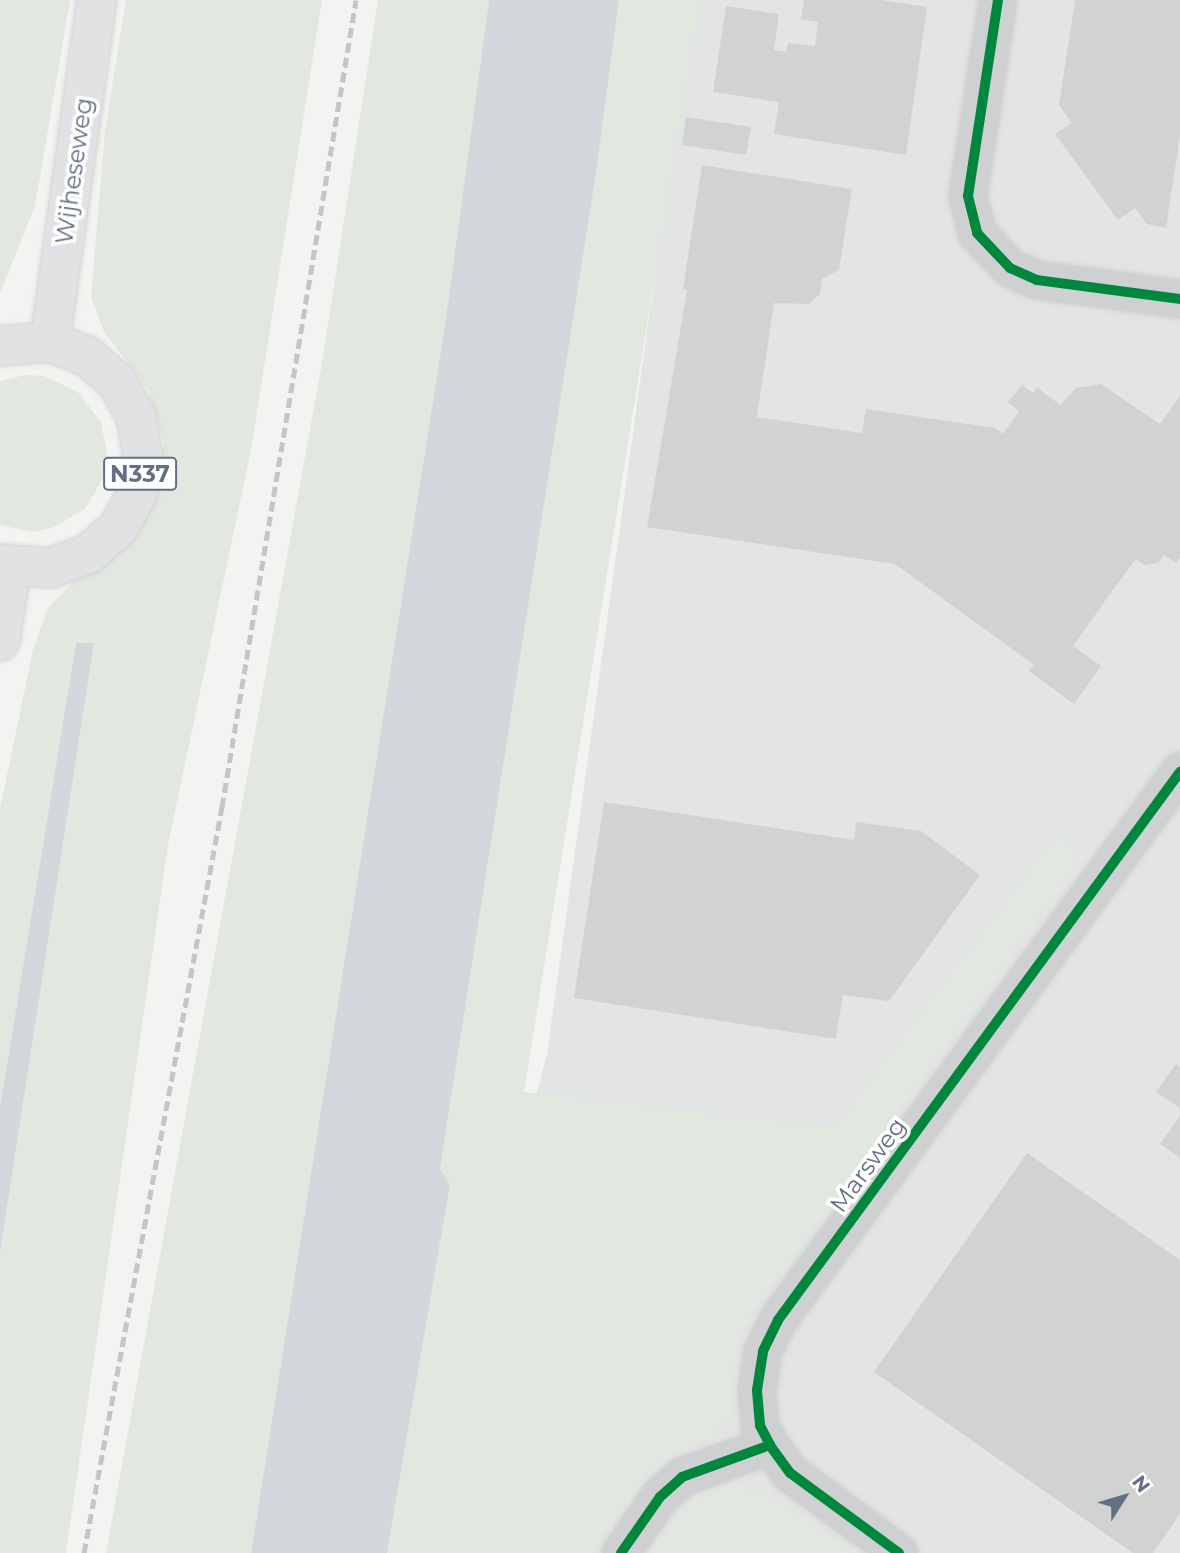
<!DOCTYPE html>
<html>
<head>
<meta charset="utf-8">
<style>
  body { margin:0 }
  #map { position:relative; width:1180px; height:1553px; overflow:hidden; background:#f3f4f1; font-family:Montserrat,sans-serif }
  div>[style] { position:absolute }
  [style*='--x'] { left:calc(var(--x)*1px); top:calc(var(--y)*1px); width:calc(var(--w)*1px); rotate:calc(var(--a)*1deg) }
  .built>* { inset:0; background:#e3e4e4 }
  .green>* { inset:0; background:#e2e7df }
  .water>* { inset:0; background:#d1d7db }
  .building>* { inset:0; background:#d1d2d2 }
  .roads { filter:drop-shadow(0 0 2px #d1d2d2) drop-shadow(0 0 2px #d1d2d2) }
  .minor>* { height:38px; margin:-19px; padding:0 19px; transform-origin:19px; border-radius:19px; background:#cfd0d1 }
  .major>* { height:38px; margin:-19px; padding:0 19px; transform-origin:19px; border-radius:19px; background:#e1e2e3 }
  .rail>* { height:5px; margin-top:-2.5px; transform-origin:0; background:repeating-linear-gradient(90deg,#c4c5c6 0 10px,transparent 0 15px) }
  .cycleway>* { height:10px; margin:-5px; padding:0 5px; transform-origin:5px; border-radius:5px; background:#00873e }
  span { translate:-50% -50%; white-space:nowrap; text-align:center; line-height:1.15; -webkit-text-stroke:7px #fff; paint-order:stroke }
  .shield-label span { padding:2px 5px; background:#fff; border:2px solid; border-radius:5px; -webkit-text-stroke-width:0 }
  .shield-label { font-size:23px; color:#626f84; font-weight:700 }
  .street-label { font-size:24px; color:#626f84 }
  .north { position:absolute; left:1089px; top:1462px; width:70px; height:70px; -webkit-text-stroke:5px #fff; paint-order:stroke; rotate:53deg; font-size:19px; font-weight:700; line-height:28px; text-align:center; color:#626f84 }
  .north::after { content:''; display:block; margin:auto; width:24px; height:32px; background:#626f84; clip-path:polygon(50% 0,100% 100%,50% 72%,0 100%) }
</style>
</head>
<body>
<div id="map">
  <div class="built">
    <div style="clip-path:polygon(693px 0,1180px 0,1180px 1553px,416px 1553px,547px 1054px)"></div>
  </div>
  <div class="green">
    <div style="clip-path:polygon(0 0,70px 0,35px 206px,0 293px)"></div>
    <div style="clip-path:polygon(126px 0,322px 0,251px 450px,168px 845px,66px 1553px,0 1553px,0 1253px,94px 643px,76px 643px,0 1107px,0 809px,33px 650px,48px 608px,79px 576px,127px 546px,157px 497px,164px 441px,148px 389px,104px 332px,91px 297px,105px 131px)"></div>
    <div style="clip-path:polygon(378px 0,489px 0,445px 325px,251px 1553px,106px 1553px,322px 363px)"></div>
    <div style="clip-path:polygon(619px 0,699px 0,524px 1092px,835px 1129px,1056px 836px,1071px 848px,1074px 865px,743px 1325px,729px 1377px,730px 1411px,713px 1436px,659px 1464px,593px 1553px,387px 1553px,450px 1185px,440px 1170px,597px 167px)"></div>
    <div style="clip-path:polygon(25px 375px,44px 376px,78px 392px,101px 422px,108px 459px,104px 477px,85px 509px,52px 528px,33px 532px,0 525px,0 381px)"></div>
    <div style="clip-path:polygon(727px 1487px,762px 1493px,854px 1553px,645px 1553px,689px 1501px)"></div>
  </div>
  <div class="water">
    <div style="clip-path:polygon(489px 0,619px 0,597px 167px,440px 1169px,450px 1185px,387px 1553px,251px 1553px,445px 325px)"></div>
    <div style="clip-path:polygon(76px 643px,94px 643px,0 1253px,0 1107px)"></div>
  </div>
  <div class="building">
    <div style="clip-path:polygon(804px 0,881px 0,927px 7px,906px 155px,774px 134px,779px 102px,713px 92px,726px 6px,779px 14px,774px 50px,786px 52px,788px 43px,815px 46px,818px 22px,801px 19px)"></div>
    <div style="clip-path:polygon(1075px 0,1180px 0,1180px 135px,1166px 228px,1147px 224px,1135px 208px,1118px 220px,1055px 134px,1072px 123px,1059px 105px)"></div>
    <div style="clip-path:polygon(686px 117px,751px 127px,746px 155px,682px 145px)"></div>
    <div style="clip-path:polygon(702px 165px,852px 189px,839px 270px,822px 279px,820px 294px,809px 304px,774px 303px,757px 417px,862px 433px,866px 409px,995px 428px,1003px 434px,1019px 411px,1008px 402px,1022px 385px,1033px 393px,1037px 387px,1060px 405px,1076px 388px,1101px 384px,1160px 424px,1180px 396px,1180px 558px,1176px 563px,1164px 555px,1158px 563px,1144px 565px,1136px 559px,1115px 587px,1073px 646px,1101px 666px,1074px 704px,1029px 671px,1034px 665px,895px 564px,647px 527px,687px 290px,683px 289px)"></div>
    <div style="clip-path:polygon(604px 802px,854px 840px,856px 822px,921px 831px,980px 875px,889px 1001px,843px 995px,836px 1039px,574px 998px)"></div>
    <div style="clip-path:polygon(1176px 1064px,1180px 1067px,1180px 1108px,1156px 1092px)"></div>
    <div style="clip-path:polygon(1180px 1116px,1180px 1158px,1160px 1144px)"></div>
    <div style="clip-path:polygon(1027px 1153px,1180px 1260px,1180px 1514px,1153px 1553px,1133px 1553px,874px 1372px)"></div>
  </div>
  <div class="roads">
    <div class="minor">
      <div style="--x:998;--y:0;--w:198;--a:98.7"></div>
      <div style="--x:968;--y:196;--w:38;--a:76"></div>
      <div style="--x:977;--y:233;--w:48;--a:46.7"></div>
      <div style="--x:1010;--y:268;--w:30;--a:24"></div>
      <div style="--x:1037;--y:280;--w:144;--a:7.6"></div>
      <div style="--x:621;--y:1553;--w:68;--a:-55.1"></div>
      <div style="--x:660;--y:1497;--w:30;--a:-42"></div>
      <div style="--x:682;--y:1477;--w:94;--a:-20"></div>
      <div style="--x:899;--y:1553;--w:135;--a:-143.7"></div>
      <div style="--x:790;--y:1473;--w:34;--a:-126"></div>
      <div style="--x:770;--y:1445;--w:22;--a:-117"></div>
      <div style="--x:760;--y:1425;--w:35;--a:-95"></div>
      <div style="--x:757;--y:1390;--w:39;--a:-81"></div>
      <div style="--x:763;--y:1351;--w:34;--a:-64"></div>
      <div style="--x:778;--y:1320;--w:680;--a:-53.74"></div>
    </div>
    <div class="major">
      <div style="--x:50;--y:342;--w:345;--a:-82.2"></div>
      <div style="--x:0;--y:346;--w:50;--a:-4.6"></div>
      <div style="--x:50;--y:342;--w:40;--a:21"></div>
      <div style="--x:87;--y:356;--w:40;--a:41"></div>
      <div style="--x:117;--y:382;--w:39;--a:61"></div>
      <div style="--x:136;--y:416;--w:40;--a:80"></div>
      <div style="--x:143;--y:455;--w:39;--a:99"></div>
      <div style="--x:137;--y:494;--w:39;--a:119"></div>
      <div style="--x:118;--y:528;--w:40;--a:139"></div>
      <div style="--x:88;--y:554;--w:40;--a:159"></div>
      <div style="--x:51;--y:568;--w:51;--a:-175.5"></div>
      <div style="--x:0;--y:641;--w:74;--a:-81.4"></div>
    </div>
  </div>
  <div class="rail">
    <div style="--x:84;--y:1553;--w:759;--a:-79.52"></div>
    <div style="--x:222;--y:807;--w:818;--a:-80.57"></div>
  </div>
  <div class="cycleway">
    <div style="--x:998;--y:0;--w:198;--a:98.7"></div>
    <div style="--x:968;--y:196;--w:38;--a:76"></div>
    <div style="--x:977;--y:233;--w:48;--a:46.7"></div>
    <div style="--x:1010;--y:268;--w:30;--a:24"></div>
    <div style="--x:1037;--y:280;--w:144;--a:7.6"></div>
    <div style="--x:621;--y:1553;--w:68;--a:-55.1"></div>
    <div style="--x:660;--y:1497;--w:30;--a:-42"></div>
    <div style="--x:682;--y:1477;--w:94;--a:-20"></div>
    <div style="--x:899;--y:1553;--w:135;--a:-143.7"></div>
    <div style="--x:790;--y:1473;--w:34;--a:-126"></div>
    <div style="--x:770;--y:1445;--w:22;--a:-117"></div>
    <div style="--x:760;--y:1425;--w:35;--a:-95"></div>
    <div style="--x:757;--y:1390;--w:39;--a:-81"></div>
    <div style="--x:763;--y:1351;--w:34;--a:-64"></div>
    <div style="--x:778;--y:1320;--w:680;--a:-53.74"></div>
  </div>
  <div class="shield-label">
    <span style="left:140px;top:474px">N337</span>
  </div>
  <div class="street-label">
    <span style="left:74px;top:171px;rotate:-82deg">Wijheseweg</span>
    <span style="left:868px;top:1165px;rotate:-54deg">Marsweg</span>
  </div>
  <div class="north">N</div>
</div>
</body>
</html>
